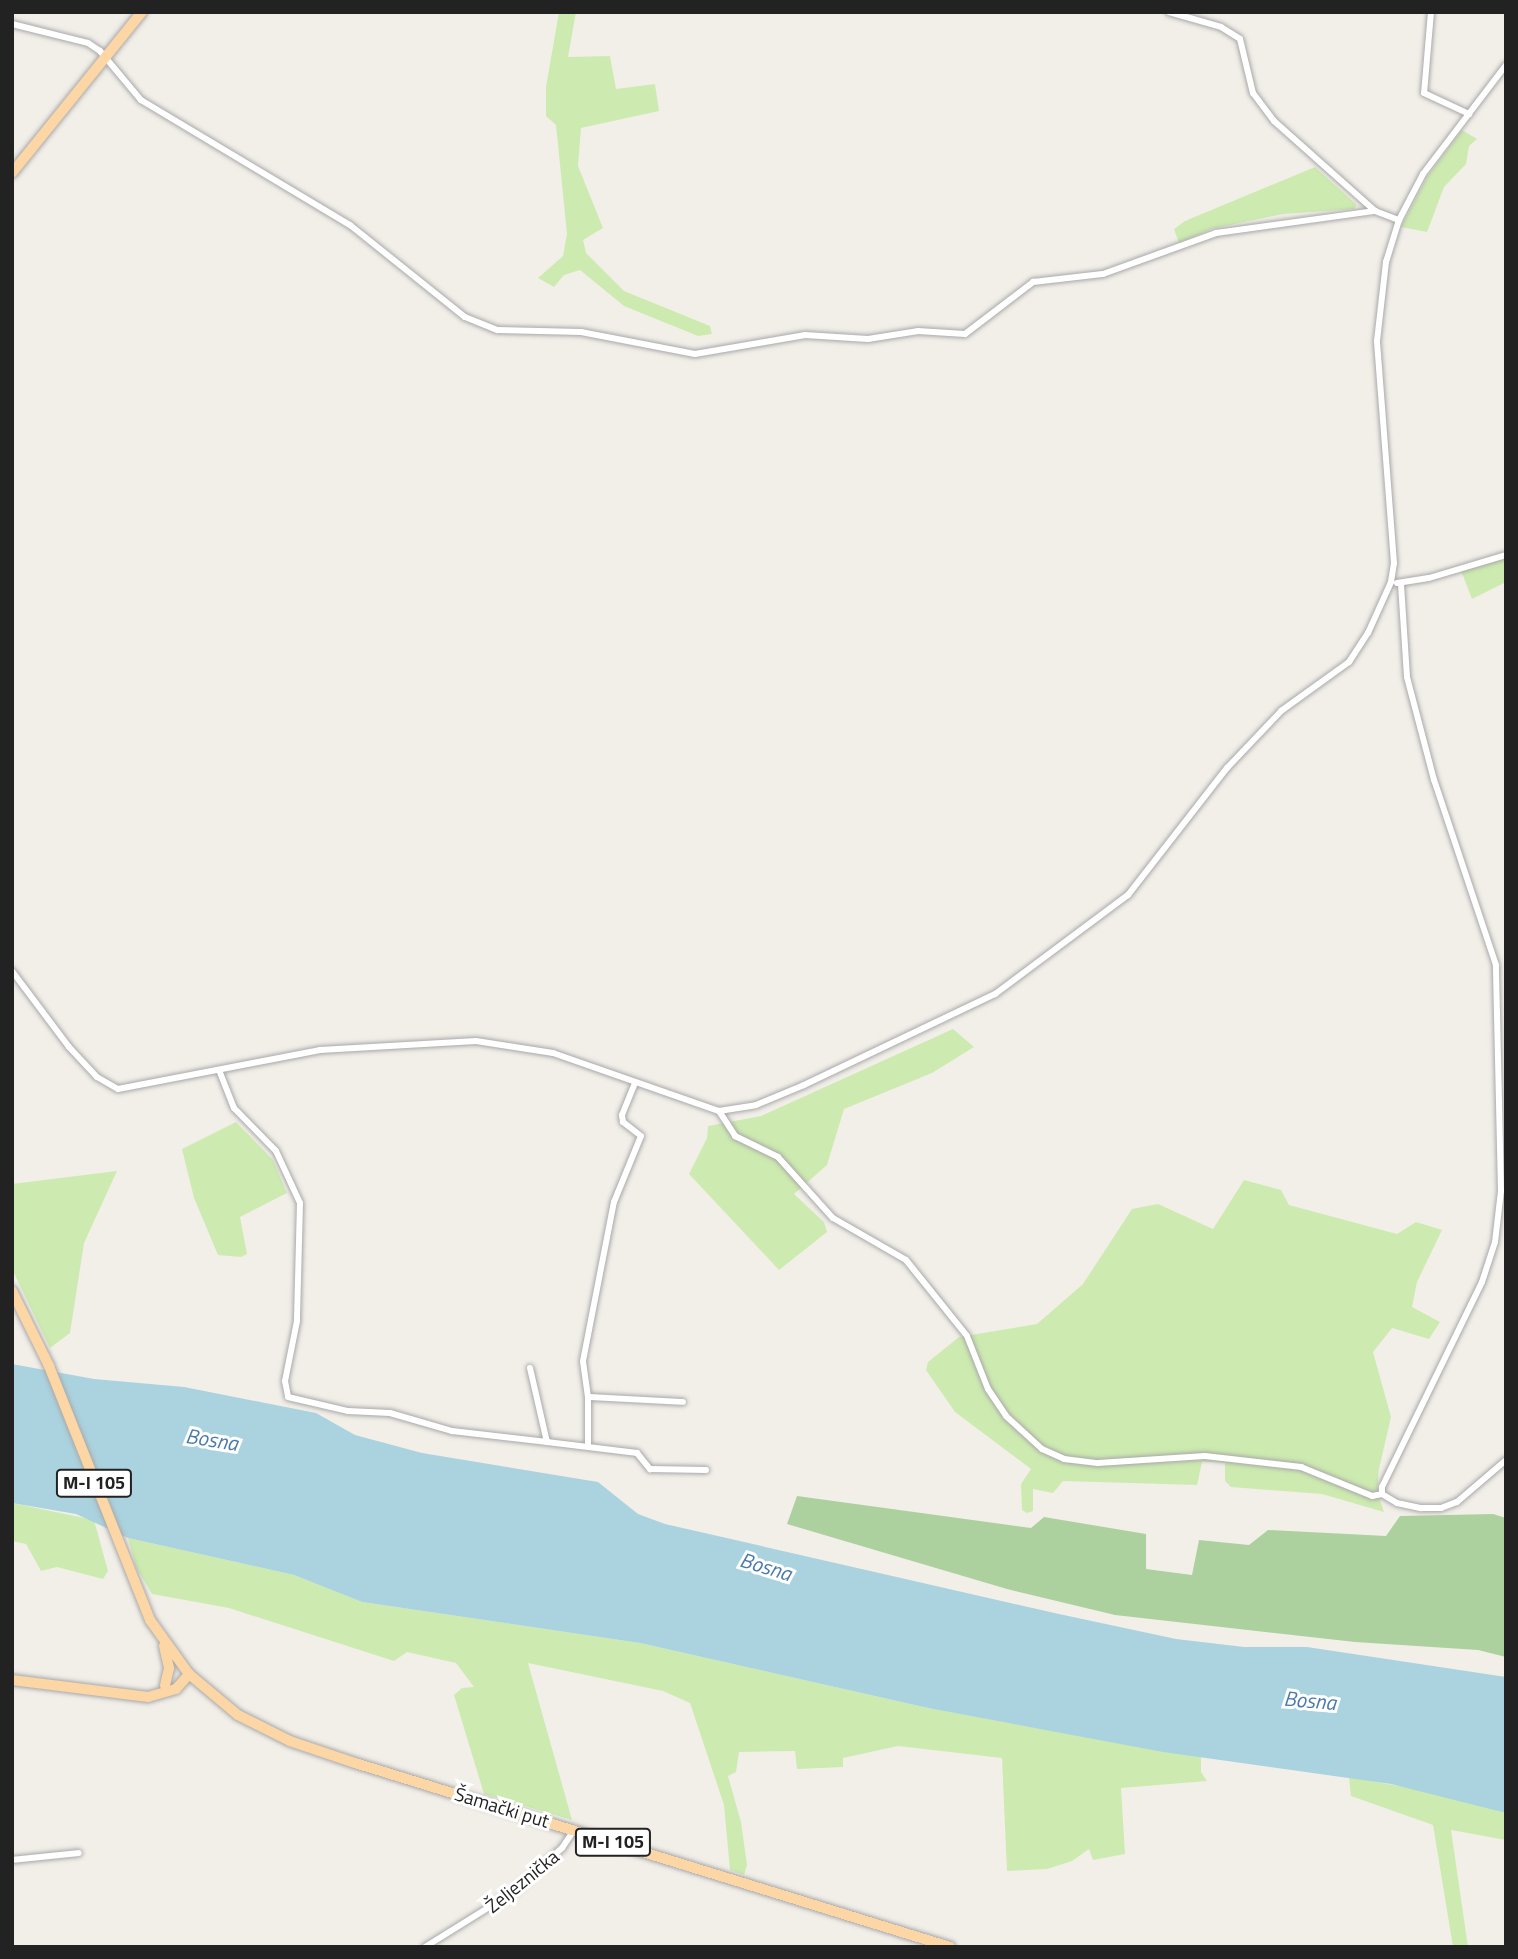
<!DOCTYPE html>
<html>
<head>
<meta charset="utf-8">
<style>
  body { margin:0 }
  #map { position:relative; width:1518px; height:1959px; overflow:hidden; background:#f2efe9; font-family:"Titillium Web",sans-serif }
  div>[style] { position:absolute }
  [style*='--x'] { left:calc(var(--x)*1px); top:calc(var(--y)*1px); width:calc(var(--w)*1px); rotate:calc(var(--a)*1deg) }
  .grass>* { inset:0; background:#cdebb0 }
  .forest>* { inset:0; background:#add19e }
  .water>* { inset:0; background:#aad3df }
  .roads { filter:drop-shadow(0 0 2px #a9a9a9) drop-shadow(0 0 2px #a9a9a9) }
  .minor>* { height:6px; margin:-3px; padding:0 3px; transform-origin:3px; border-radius:3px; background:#fff }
  .primary>* { height:10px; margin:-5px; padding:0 5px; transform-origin:5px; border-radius:5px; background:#fcd6a4 }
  span { translate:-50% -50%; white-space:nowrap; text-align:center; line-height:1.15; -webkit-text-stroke:6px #fff; paint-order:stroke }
  .shield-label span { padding:2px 5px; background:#fff; border:2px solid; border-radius:5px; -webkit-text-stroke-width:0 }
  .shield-label { font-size:18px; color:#222; font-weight:700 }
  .street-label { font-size:19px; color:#222 }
  .water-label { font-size:21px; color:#4a7aab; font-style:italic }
  .frame { position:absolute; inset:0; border:14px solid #222; pointer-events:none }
</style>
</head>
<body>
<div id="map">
  <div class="grass">
    <div style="clip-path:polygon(559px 12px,576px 12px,568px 57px,610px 56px,616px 89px,655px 84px,659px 111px,581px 128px,578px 166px,603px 228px,583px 240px,586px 253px,624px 291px,710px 326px,712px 334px,698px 336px,624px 306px,580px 270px,564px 275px,554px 287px,538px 278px,563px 256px,567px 234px,556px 125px,546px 116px,546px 87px)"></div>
    <div style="clip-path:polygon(1462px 130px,1477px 139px,1469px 146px,1466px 164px,1444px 187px,1427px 232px,1401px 227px,1427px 177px)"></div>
    <div style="clip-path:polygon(1315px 167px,1357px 205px,1354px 209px,1283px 214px,1211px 229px,1179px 243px,1174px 229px,1185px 221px)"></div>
    <div style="clip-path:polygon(1506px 557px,1506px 582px,1472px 599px,1460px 568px)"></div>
    <div style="clip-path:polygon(953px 1029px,974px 1047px,932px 1073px,844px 1109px,827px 1165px,794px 1194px,824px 1222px,827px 1232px,779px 1270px,689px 1174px,707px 1138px,708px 1126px,761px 1116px)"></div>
    <div style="clip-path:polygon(236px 1122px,273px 1160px,287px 1193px,240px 1217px,247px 1254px,241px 1257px,218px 1255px,194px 1198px,182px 1149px)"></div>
    <div style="clip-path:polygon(117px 1171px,84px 1243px,70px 1333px,50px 1348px,12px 1269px,12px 1184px)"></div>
    <div style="clip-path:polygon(1244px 1180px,1281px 1190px,1289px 1205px,1397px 1234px,1416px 1222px,1442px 1230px,1417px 1282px,1412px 1307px,1440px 1322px,1429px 1339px,1392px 1328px,1373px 1352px,1391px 1417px,1379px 1469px,1377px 1491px,1384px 1512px,1322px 1494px,1231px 1487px,1225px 1481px,1225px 1463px,1211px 1462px,1202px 1462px,1197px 1485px,1063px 1481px,1053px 1493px,1033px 1489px,1033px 1511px,1027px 1513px,1022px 1510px,1021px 1484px,1031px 1469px,955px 1412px,926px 1370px,928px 1362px,959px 1337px,1037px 1324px,1083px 1284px,1132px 1209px,1158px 1204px,1213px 1229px)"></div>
    <div style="clip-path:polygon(12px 1503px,94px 1520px,108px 1571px,103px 1579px,57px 1567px,41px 1571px,26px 1544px,12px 1541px)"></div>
    <div style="clip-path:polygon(128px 1538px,294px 1575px,362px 1602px,640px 1643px,928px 1708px,1201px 1757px,1201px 1772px,1207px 1781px,1121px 1788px,1125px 1854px,1093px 1860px,1089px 1849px,1072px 1861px,1047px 1869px,1007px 1871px,1002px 1758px,898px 1746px,843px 1758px,843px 1767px,797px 1769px,795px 1751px,739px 1752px,736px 1772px,728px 1776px,741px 1822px,747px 1865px,744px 1875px,730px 1870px,724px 1805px,690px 1703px,663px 1691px,528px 1663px,572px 1820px,484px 1794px,454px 1695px,462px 1688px,474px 1687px,456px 1663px,407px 1652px,394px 1661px,229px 1608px,152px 1594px,136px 1567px)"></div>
    <div style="clip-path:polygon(1349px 1777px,1432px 1792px,1506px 1813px,1506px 1840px,1451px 1830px,1468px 1947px,1453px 1947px,1433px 1825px,1351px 1796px)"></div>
  </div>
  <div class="forest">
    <div style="clip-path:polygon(797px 1496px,1031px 1528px,1044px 1517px,1146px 1534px,1146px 1569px,1192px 1575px,1199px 1540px,1249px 1545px,1268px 1530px,1386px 1536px,1400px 1516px,1493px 1514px,1506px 1518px,1506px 1657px,1478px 1650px,1355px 1642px,1115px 1615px,1007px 1589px,787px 1524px)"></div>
  </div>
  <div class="water">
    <div style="clip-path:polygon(12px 1364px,94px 1379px,184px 1387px,316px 1413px,355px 1435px,422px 1453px,598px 1482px,638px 1514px,665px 1524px,1059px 1614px,1176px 1639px,1244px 1647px,1307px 1647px,1506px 1677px,1506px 1813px,1391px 1784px,1163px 1752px,928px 1708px,640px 1643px,362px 1602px,294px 1575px,128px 1538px,76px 1514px,12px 1503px)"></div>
  </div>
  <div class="roads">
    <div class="minor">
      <div style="--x:1169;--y:12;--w:54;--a:16.1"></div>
      <div style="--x:1221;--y:27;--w:22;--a:32"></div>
      <div style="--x:1240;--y:39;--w:56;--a:76.5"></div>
      <div style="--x:1253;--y:93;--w:35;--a:53"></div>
      <div style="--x:1274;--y:121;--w:135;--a:41.7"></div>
      <div style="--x:1375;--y:211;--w:26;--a:21"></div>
      <div style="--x:1431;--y:12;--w:81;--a:94.9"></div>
      <div style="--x:1424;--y:93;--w:50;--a:25"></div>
      <div style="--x:12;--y:24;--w:78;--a:14"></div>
      <div style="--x:88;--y:43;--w:14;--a:34"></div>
      <div style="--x:100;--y:51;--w:64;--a:50.1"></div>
      <div style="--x:141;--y:100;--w:244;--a:30.9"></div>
      <div style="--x:350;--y:225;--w:147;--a:38.7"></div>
      <div style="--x:465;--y:317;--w:35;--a:22"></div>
      <div style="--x:498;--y:330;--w:83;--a:1.4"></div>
      <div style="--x:581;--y:332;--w:116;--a:10.9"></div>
      <div style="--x:695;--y:354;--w:112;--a:-9.8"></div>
      <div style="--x:805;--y:335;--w:63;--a:3.6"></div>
      <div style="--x:868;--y:339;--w:51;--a:-9.1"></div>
      <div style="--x:918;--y:331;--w:47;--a:3.7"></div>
      <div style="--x:965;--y:334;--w:86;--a:-37.4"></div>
      <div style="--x:1033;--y:282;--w:70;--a:-6.5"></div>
      <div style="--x:1103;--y:274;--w:120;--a:-19.9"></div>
      <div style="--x:1216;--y:233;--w:161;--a:-7.9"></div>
      <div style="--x:1397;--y:583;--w:32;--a:-9"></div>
      <div style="--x:1429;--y:578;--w:80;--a:-16.6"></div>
      <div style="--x:12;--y:971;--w:95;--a:53.1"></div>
      <div style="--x:69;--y:1047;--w:41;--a:47"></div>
      <div style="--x:97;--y:1077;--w:24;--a:30"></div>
      <div style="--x:118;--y:1089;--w:206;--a:-10.9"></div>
      <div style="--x:320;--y:1050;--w:156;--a:-3.3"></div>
      <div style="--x:476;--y:1041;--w:78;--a:8.9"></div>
      <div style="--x:553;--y:1053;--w:176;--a:19.3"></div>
      <div style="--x:719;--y:1111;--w:37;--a:-9"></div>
      <div style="--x:756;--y:1105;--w:52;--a:-22.6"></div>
      <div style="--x:804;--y:1085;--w:212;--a:-25.5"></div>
      <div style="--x:995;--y:994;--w:166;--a:-36.7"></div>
      <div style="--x:1128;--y:895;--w:161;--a:-52.1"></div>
      <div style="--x:1227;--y:768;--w:79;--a:-46.5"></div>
      <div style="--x:1281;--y:711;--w:84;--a:-35.8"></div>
      <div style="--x:1349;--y:662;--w:35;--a:-57"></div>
      <div style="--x:1368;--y:633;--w:56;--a:-65.7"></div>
      <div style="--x:1391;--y:582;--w:19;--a:-81"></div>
      <div style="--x:1394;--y:563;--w:223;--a:-94.4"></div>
      <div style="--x:1377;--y:341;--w:80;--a:-83.5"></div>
      <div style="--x:1386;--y:262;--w:44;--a:-72.8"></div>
      <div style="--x:1399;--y:220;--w:52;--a:-62.4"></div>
      <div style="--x:1423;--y:174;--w:137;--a:-52.7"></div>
      <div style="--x:219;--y:1070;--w:41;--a:68.5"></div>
      <div style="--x:234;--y:1108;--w:60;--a:45.7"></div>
      <div style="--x:276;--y:1151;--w:57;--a:65.2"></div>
      <div style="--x:300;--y:1203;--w:118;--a:91.5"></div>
      <div style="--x:297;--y:1321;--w:61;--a:101.3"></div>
      <div style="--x:285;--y:1381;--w:16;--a:79"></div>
      <div style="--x:288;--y:1397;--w:62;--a:13.1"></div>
      <div style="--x:348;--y:1411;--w:42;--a:2.7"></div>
      <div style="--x:390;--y:1413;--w:65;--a:16.2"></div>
      <div style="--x:452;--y:1431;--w:96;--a:6.6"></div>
      <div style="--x:719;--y:1111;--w:30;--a:57"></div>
      <div style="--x:735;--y:1136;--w:48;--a:26"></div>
      <div style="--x:778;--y:1157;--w:82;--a:48"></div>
      <div style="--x:833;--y:1218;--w:84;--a:29.9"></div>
      <div style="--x:906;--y:1260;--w:97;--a:51.2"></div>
      <div style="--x:967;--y:1336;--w:57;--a:68.4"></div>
      <div style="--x:988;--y:1389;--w:32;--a:56"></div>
      <div style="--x:1006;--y:1416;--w:49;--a:42.5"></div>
      <div style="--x:1042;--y:1449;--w:24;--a:24"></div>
      <div style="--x:1064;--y:1459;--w:34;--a:7"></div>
      <div style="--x:1098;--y:1463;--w:107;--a:-3.7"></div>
      <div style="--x:1205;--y:1456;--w:97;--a:6.5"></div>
      <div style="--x:1301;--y:1467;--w:77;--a:22.2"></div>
      <div style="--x:1372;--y:1496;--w:10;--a:-11"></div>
      <div style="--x:1382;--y:1494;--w:17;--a:31"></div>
      <div style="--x:1397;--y:1503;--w:25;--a:12"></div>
      <div style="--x:1421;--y:1508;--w:20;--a:0"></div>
      <div style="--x:1441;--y:1508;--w:17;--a:-21"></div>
      <div style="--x:1457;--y:1502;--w:65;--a:-40.6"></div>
      <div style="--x:530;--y:1368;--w:76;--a:77.1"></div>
      <div style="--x:547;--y:1442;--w:91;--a:7"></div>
      <div style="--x:637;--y:1453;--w:21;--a:51"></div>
      <div style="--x:650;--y:1469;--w:56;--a:1"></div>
      <div style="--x:588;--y:1397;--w:36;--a:-98"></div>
      <div style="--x:583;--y:1361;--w:162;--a:-79"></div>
      <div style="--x:614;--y:1202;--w:71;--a:-67.8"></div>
      <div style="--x:641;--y:1136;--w:23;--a:-142"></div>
      <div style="--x:623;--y:1122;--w:7;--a:-98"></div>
      <div style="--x:622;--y:1115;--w:32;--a:-68"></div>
      <div style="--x:588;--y:1445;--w:48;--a:-90"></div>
      <div style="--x:588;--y:1397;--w:95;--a:3"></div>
      <div style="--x:1382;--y:1494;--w:7;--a:-90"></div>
      <div style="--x:1382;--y:1487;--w:228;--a:-64"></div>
      <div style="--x:1482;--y:1282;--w:42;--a:-72"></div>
      <div style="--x:1495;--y:1242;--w:51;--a:-83.3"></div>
      <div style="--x:1501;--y:1191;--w:226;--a:-91.3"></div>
      <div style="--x:1496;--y:965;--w:195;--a:-108.5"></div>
      <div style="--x:1434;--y:780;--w:106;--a:-104.7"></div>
      <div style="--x:1407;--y:677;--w:94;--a:-93.7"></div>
      <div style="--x:12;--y:1860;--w:67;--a:-6"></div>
      <div style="--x:425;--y:1947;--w:106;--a:-31.9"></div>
      <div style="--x:515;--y:1891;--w:64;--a:-42.5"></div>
      <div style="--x:562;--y:1848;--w:23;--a:-56"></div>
    </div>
    <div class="primary">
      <div style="--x:12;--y:173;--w:207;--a:-51.1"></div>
      <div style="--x:12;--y:1291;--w:84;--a:63.7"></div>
      <div style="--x:49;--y:1366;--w:273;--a:68.3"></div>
      <div style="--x:150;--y:1620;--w:67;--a:54.2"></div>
      <div style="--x:189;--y:1674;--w:64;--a:39.9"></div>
      <div style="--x:238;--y:1715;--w:58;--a:26.6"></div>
      <div style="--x:290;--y:1741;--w:69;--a:18.7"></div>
      <div style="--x:355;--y:1763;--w:623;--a:17.18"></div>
      <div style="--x:164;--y:1646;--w:23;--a:77"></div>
      <div style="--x:169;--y:1668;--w:18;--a:103"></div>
      <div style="--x:12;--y:1680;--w:137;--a:7.1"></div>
      <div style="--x:148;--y:1697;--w:29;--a:-16"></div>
      <div style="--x:176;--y:1689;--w:20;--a:-49"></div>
    </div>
  </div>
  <div class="shield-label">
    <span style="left:94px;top:1483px">M-I 105</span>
    <span style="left:613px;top:1842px">M-I 105</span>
  </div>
  <div class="street-label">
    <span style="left:502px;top:1807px;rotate:17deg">Šamački put</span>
    <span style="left:522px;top:1881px;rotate:-39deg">Željeznička</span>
  </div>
  <div class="water-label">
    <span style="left:212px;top:1439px;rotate:9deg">Bosna</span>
    <span style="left:766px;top:1566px;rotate:17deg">Bosna</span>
    <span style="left:1310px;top:1700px;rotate:5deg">Bosna</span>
  </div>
  <div class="frame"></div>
</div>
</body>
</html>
